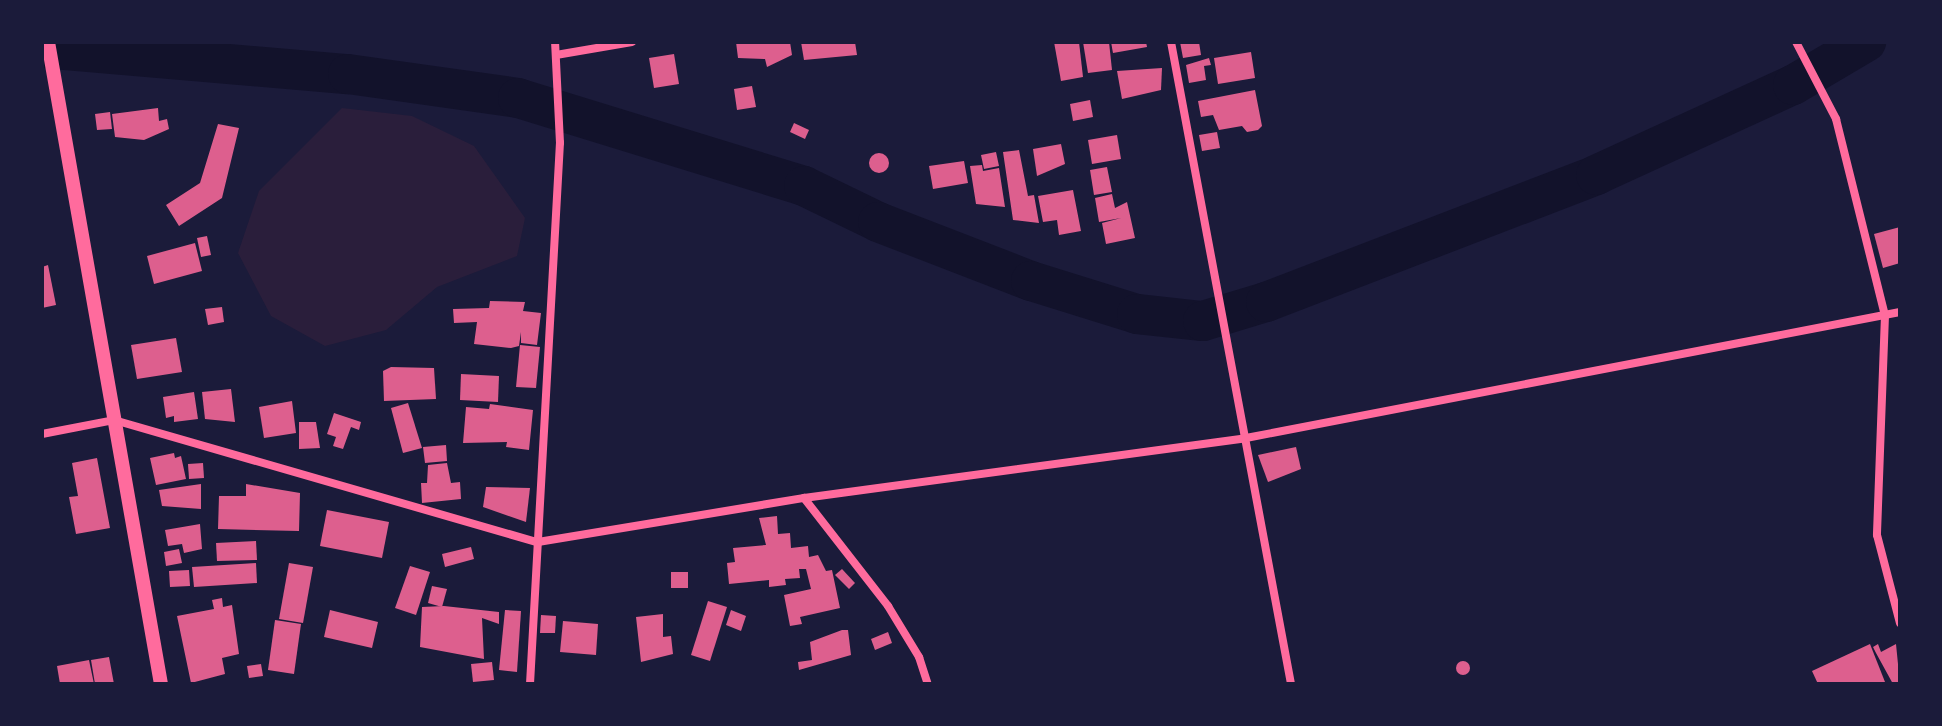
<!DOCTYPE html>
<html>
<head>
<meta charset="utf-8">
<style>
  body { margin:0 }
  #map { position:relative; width:1942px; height:726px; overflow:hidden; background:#1b1b3a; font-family:Quicksand,sans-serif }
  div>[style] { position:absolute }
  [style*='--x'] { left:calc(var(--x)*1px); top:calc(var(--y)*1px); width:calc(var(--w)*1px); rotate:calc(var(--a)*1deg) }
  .green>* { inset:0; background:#2a1e3b }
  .river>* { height:40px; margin:-20px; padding:0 20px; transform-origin:20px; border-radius:20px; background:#12122b }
  .building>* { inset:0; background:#dd5f8e }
  .round { border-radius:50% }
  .minor>* { height:8px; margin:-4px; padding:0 4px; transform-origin:4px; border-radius:4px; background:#ff6b9d }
  .tertiary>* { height:14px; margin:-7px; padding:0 7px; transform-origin:7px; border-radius:7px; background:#ff6b9d }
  span { translate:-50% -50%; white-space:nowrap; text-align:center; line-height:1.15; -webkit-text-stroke:8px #1b1b3a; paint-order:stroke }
  .frame { position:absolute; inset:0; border:44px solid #1b1b3a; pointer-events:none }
</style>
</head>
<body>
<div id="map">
  <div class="green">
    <div style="clip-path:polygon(342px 108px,412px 116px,474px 146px,525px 218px,517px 256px,437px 287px,386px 330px,325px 346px,271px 316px,238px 253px,259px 191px)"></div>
  </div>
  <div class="river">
    <div style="--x:42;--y:48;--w:307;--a:4.9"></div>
    <div style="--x:348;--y:74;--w:172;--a:8"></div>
    <div style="--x:518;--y:98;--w:299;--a:17.1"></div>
    <div style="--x:804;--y:186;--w:82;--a:25.9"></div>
    <div style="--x:878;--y:222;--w:164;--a:21.1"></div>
    <div style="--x:1031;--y:281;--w:111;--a:17.3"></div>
    <div style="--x:1137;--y:314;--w:66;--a:6.1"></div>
    <div style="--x:1203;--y:321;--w:66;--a:-16.8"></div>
    <div style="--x:1266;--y:302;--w:354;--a:-21"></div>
    <div style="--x:1596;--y:175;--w:217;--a:-24.6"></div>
    <div style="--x:1793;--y:85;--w:85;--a:-30.5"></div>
  </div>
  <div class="building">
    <div style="clip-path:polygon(736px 42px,790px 42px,792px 55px,767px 67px,765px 59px,738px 58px)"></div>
    <div style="clip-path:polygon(801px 42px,855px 42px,857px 55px,804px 60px)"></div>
    <div style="clip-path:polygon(1054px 42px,1079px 42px,1083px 77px,1061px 81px)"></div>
    <div style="clip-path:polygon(1083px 42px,1109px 42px,1112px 70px,1088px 73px)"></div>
    <div style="clip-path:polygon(1111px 42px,1146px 42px,1147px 47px,1113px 53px)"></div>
    <div style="clip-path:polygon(1180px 42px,1199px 42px,1201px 55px,1183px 58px)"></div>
    <div style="clip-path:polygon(1251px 52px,1255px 78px,1218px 84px,1214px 58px)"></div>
    <div style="clip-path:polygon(674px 54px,679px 84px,654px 88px,649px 58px)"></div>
    <div style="clip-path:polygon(1209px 58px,1211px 65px,1204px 66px,1206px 80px,1189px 83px,1186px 65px)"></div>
    <div style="clip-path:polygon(1162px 68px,1161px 90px,1122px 99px,1117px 71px)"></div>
    <div style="clip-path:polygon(752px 86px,756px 107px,737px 110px,734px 89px)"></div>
    <div style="clip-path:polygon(1255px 90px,1262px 126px,1258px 130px,1247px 132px,1242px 126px,1219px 130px,1213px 115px,1201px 117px,1198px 101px)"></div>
    <div style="clip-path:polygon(1090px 100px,1093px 117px,1073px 121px,1070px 104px)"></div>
    <div style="clip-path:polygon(158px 108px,159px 121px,167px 119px,169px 129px,144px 140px,115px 137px,112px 114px)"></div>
    <div style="clip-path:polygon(110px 112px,112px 129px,97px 130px,95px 114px)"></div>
    <div style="clip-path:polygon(794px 123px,809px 130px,805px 139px,790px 132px)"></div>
    <div style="clip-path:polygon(218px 124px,239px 128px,222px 198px,179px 226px,166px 205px,200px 183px)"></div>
    <div style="clip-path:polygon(1217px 132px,1220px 148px,1202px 151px,1199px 135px)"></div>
    <div style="clip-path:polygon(1117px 135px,1121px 159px,1092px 164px,1088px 140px)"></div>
    <div style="clip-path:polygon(1061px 144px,1065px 164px,1037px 176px,1033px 149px)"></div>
    <div style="clip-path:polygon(1019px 150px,1028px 196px,1034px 195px,1039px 223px,1013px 220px,1003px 152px)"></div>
    <div style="clip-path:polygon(996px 152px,999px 166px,984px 169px,981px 155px)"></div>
    <div class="round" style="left:869px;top:153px;width:20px;height:20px"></div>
    <div style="clip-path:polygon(964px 161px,968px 183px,933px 189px,929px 166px)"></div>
    <div style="clip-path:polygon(982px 165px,983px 171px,999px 168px,1005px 207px,976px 204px,970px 166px)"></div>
    <div style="clip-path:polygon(1107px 167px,1112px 192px,1094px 195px,1090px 170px)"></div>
    <div style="clip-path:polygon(1073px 190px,1081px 231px,1059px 235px,1057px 220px,1043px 222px,1038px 196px)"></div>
    <div style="clip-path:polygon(1112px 194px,1115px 208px,1127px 202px,1135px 238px,1106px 244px,1102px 223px,1121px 218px,1099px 222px,1095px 198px)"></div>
    <div style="clip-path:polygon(1900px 227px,1900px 263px,1883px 268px,1874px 234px)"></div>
    <div style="clip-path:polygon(207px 236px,211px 255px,201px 257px,197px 238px)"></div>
    <div style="clip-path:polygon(195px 243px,202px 271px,154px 284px,147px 256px)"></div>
    <div style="clip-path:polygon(48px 265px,56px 305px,42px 308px,42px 267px)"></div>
    <div style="clip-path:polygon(490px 301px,525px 302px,523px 311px,541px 313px,537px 345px,521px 343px,521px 332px,519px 346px,511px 348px,474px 344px,477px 322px,454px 323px,453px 309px,489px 308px)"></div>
    <div style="clip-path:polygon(222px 307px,224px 322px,208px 325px,205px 309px)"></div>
    <div style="clip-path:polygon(176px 338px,182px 372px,137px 379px,131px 345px)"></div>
    <div style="clip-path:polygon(520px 345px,540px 347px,536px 388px,516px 387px)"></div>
    <div style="clip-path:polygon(391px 367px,434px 368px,436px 399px,384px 401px,383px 371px)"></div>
    <div style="clip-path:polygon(461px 374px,499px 376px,498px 402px,460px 400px)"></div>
    <div style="clip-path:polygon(231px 389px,235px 422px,205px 419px,202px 392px)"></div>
    <div style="clip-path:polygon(194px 392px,198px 419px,174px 422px,174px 416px,166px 418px,163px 397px)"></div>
    <div style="clip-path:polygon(292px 401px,296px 433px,264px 438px,259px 407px)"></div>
    <div style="clip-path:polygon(408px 403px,422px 448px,403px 453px,391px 408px)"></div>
    <div style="clip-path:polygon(490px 404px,533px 410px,529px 450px,506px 447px,507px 442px,463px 443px,466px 407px,489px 409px)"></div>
    <div style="clip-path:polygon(334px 413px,361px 422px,359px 430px,351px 427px,343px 449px,333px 446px,336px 437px,327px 434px)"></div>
    <div style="clip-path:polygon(299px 422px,316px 422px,320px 448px,299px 449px)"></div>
    <div style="clip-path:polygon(446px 445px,447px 461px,425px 463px,423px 447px)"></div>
    <div style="clip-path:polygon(1296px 447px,1301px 469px,1268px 482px,1258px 455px)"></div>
    <div style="clip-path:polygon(174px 453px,175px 458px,181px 456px,186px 479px,156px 485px,150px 458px)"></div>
    <div style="clip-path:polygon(97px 458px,110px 528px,76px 534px,69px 497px,78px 496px,72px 463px)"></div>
    <div style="clip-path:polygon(203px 463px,204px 478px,189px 479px,188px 464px)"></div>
    <div style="clip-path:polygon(447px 463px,451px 483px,460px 482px,461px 499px,422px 503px,421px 483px,427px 483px,428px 465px)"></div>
    <div style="clip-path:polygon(201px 484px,201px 509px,162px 506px,159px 490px)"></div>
    <div style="clip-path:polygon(246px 484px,300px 493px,299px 531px,218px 529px,219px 496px,246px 496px)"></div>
    <div style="clip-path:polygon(486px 487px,530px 488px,526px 522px,483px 507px)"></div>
    <div style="clip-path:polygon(327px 510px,389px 522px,382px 558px,320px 546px)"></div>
    <div style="clip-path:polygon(777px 516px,778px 534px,790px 533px,791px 548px,808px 546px,809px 557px,818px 555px,826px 571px,832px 570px,840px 608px,800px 617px,802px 624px,790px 626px,784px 595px,811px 589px,806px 569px,799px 569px,800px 578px,785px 579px,786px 585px,769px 587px,769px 580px,729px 584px,727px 563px,735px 562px,733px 548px,766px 545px,759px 518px)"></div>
    <div style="clip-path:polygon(200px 524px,202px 549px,184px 553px,182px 544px,168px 546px,165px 530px)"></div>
    <div style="clip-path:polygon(256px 541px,257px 560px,217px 561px,216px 543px)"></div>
    <div style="clip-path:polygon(471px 547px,474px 559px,445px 567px,442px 554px)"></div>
    <div style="clip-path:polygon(179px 549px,182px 563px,166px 566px,164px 552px)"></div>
    <div style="clip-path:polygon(256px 563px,257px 583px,194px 587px,192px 567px)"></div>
    <div style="clip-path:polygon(289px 563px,313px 567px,303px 623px,279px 619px)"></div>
    <div style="clip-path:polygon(410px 566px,430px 572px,416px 615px,395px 608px)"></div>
    <div style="clip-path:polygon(842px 569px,855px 583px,849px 589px,835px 575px)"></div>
    <div style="clip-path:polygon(189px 570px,190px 586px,170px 587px,169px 571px)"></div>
    <div style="clip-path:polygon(671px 572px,688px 572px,688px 588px,671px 588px)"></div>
    <div style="clip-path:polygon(432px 586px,447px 589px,442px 607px,428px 603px)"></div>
    <div style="clip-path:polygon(222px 598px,223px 607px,232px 605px,239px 654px,222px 658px,225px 674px,191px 683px,177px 616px,214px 609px,212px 600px)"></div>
    <div style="clip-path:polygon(708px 601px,727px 607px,710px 661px,691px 655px)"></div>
    <div style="clip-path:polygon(444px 606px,499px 612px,499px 624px,482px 618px,484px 659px,420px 647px,422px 607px)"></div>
    <div style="clip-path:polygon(330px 610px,378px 622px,372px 648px,324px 637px)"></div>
    <div style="clip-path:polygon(505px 610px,521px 611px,517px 672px,499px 670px)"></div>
    <div style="clip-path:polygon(731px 610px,746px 616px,741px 631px,726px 625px)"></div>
    <div style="clip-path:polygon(663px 614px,663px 637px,671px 636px,673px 654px,641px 662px,636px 617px)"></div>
    <div style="clip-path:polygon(541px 615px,556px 616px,555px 633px,540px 633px)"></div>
    <div style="clip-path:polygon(275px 620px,301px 624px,294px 674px,268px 670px)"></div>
    <div style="clip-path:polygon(563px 621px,598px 624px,596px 655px,560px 652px)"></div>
    <div style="clip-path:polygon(842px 630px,848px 630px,851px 655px,799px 670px,798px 662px,812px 660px,810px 642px)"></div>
    <div style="clip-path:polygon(888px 632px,892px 643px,875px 650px,871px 639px)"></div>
    <div style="clip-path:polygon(1870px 644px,1885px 682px,1818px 684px,1812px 671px)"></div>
    <div style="clip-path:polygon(1878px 644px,1881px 652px,1896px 644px,1900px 684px,1893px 684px,1876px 653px,1873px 647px)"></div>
    <div style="clip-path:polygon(109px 657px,114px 684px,95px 684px,91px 660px)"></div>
    <div style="clip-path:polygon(89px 660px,94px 684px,60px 684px,57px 666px)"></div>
    <div class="round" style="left:1456px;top:661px;width:14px;height:14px"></div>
    <div style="clip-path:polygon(492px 662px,494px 680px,473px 682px,471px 664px)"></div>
    <div style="clip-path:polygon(261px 664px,263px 676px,249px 678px,247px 666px)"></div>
  </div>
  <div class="minor">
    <div style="--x:1171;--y:42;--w:653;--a:79.41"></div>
    <div style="--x:1796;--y:42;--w:87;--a:62.5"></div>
    <div style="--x:1836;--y:119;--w:202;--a:76"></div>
    <div style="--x:1885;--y:315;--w:220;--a:92.1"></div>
    <div style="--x:1877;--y:535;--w:91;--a:75.4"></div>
    <div style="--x:556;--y:55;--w:77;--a:-9.7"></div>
    <div style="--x:42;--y:434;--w:73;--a:-11"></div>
    <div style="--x:114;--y:420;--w:441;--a:16.1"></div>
    <div style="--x:538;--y:542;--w:270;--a:-9.4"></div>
    <div style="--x:804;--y:498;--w:446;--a:-7.7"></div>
    <div style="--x:1246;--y:438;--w:666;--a:-10.91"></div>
    <div style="--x:804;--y:498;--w:137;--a:52.1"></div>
    <div style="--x:888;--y:606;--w:60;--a:58.7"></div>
    <div style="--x:919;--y:657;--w:28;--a:72"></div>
    <div style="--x:530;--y:684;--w:542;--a:-86.83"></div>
    <div style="--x:560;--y:143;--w:101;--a:-92.8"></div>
  </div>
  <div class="tertiary">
    <div style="--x:48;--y:42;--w:652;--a:80.02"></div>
  </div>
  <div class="frame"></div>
</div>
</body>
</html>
